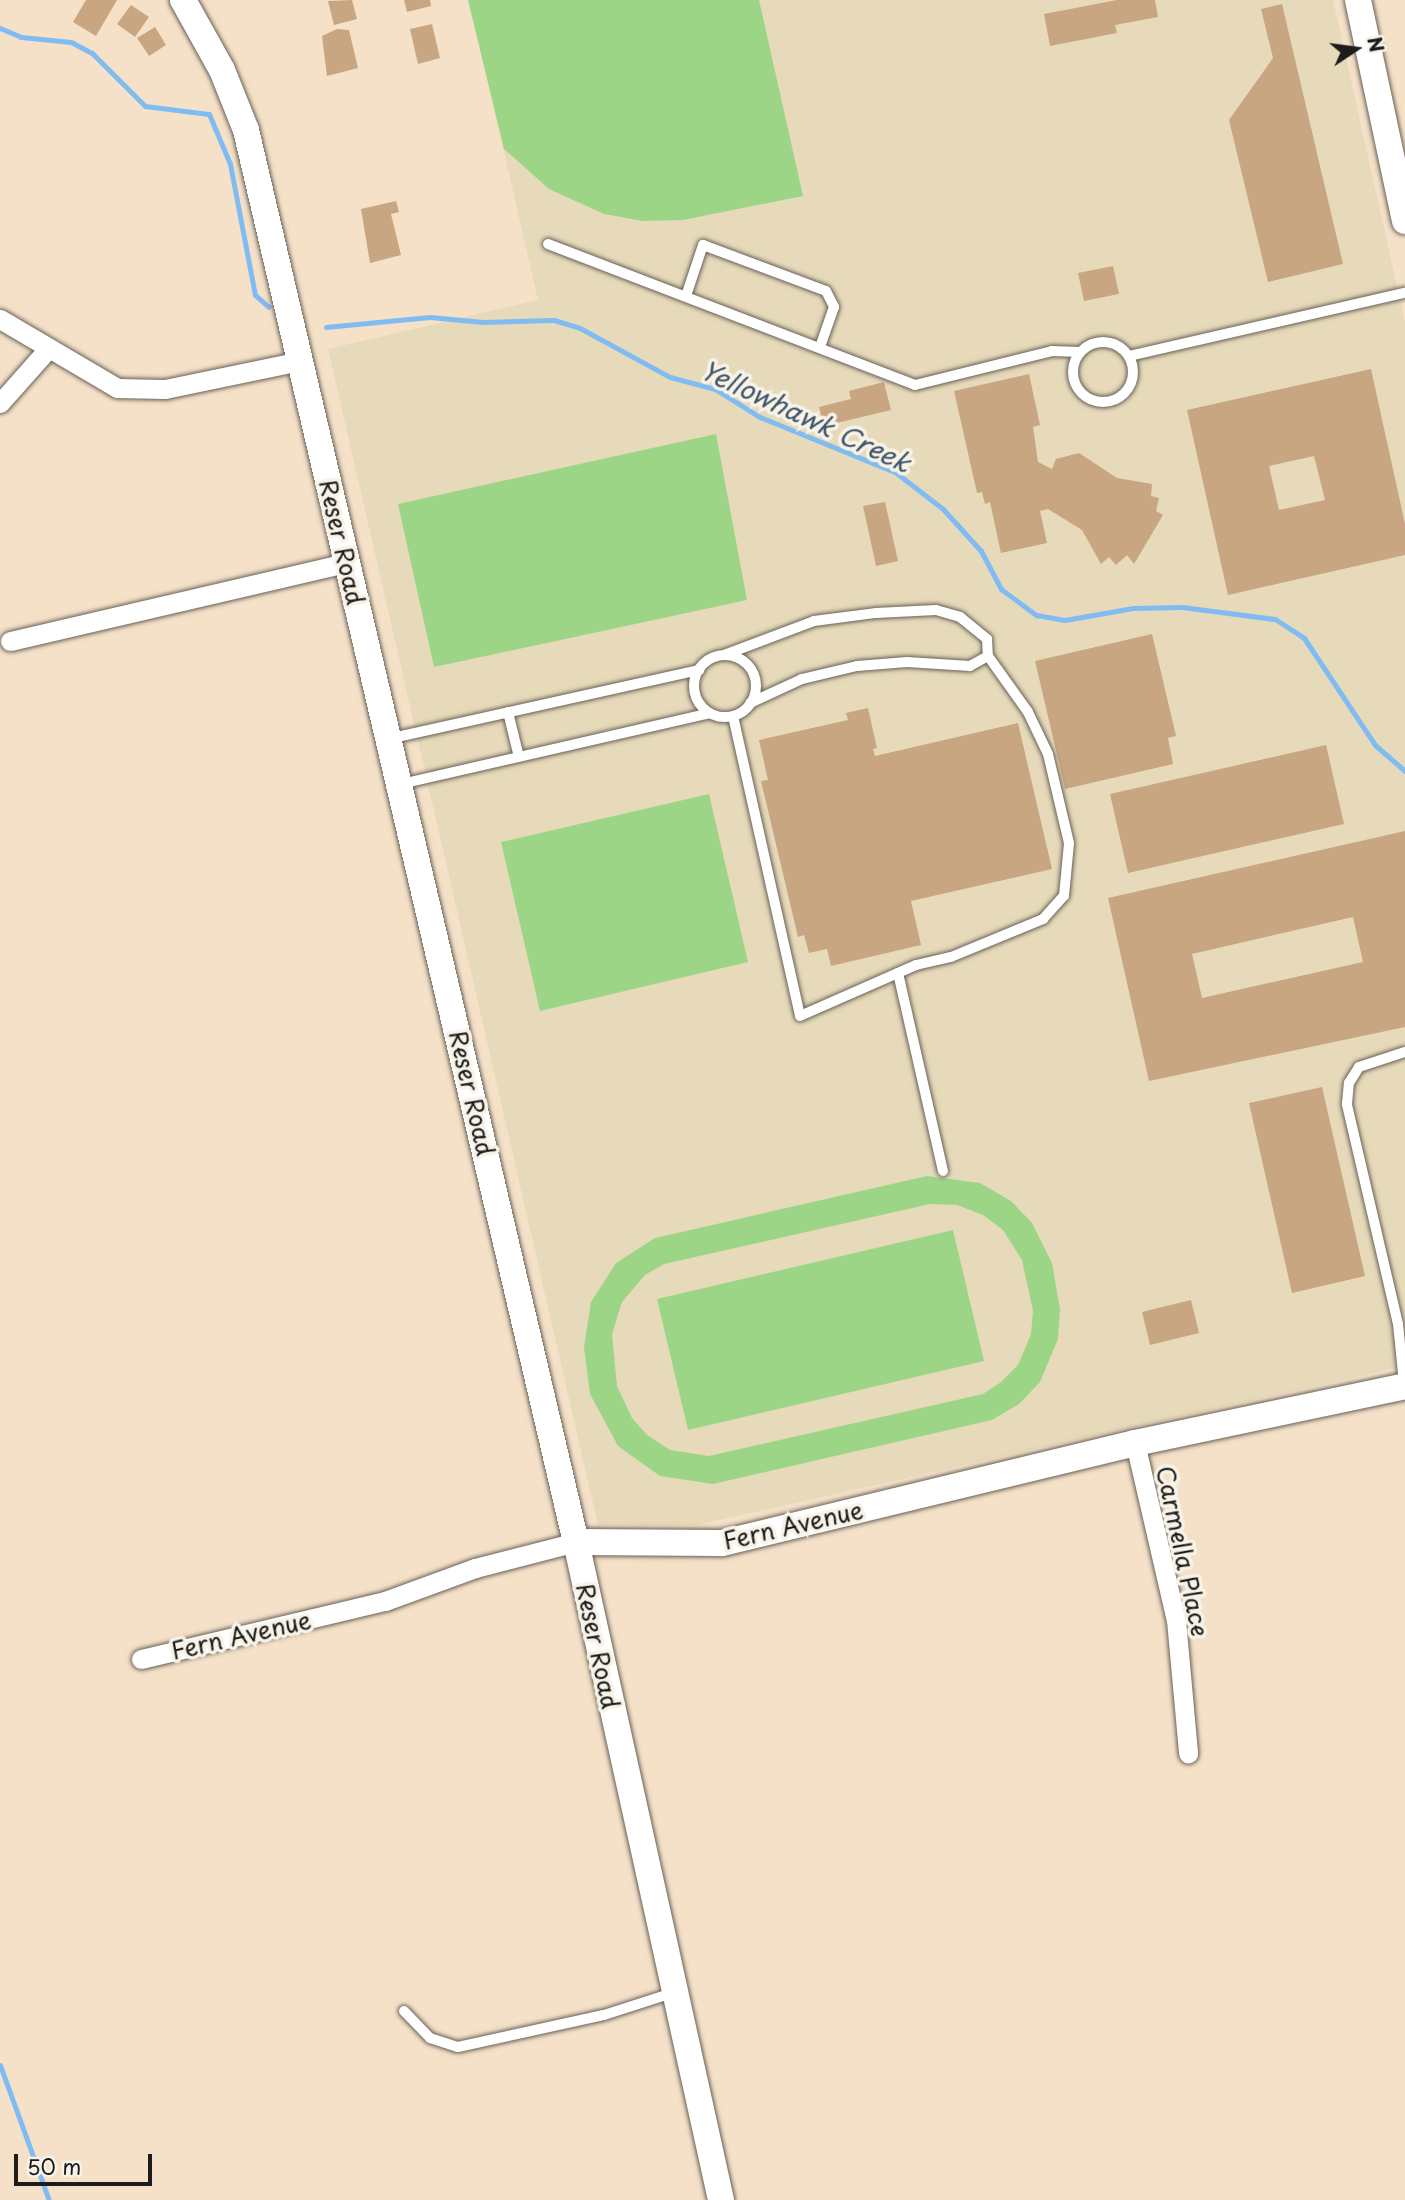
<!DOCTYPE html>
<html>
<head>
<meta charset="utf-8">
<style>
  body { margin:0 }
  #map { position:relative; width:1405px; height:2200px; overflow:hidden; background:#f5e1c8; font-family:"Playpen Sans",sans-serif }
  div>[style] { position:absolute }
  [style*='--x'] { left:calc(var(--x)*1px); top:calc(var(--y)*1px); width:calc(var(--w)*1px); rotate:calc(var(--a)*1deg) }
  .built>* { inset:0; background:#e7daba }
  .green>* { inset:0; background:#9dd587 }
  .stream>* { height:5px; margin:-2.5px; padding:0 2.5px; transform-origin:2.5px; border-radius:2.5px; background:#80bcf2 }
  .building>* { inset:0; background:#c7a681 }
  .roads { filter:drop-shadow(0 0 2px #686158) drop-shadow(0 0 2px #686158) }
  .lane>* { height:10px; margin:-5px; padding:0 5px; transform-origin:5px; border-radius:5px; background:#fff }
  .lane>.ring { margin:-5px; padding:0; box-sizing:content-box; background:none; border:10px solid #fff; border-radius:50% }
  .street>* { height:19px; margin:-9.5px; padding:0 9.5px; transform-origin:9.5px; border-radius:9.5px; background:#fff }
  .secondary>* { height:26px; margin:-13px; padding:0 13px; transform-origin:13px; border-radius:13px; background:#fff }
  span { translate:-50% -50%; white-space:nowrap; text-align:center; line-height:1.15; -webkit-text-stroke:7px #f7f3e8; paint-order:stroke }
  .street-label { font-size:24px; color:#1c1c1c }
  .water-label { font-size:26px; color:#3f5467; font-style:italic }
  .north { position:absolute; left:1321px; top:14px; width:70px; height:70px; -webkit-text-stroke:5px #f7f3e8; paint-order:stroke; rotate:77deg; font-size:19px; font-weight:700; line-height:28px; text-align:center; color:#1c1c1c }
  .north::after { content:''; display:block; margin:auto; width:24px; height:32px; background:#1c1c1c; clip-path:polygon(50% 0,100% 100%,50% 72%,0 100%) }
  .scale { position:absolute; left:14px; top:2154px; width:138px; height:32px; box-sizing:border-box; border:4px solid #1c1c1c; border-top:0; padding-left:9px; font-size:21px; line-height:24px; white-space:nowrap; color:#1c1c1c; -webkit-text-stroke:5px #f7f3e8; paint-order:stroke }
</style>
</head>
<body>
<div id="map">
  <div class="built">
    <div style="clip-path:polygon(469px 0,1333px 0,1405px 322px,1405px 1366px,697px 1525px,598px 1525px,328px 349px,538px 300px)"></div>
  </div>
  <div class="green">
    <div style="clip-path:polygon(468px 0,759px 0,803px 196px,683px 220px,643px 221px,604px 214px,549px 189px,504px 149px)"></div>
    <div style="clip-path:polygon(716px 434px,747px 600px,434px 667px,398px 504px)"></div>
    <div style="clip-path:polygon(709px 794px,748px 962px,540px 1011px,501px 842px)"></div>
    <div style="clip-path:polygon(evenodd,927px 1176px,980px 1183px,1011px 1201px,1032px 1223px,1052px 1263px,1060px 1309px,1058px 1339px,1040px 1382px,1019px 1404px,992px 1420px,713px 1484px,660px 1476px,618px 1446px,590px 1394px,584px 1347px,591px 1302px,616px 1263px,655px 1238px,927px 1176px,930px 1204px,957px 1205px,983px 1215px,1003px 1230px,1022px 1260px,1033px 1311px,1031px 1334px,1018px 1365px,1001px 1382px,983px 1394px,709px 1456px,670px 1450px,647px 1435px,632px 1418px,617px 1386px,612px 1334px,622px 1302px,645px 1275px,664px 1264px,930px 1204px)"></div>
    <div style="clip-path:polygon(953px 1230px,984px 1361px,688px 1430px,657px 1299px)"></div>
  </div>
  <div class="stream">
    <div style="--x:0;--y:28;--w:23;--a:23"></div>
    <div style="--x:21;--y:37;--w:50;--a:5.7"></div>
    <div style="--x:71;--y:42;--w:24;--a:28"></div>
    <div style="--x:92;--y:53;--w:75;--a:45"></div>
    <div style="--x:145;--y:106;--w:64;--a:7.1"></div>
    <div style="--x:209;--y:114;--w:54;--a:67.2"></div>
    <div style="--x:230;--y:164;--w:133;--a:79.2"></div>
    <div style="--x:255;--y:295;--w:18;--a:41"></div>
    <div style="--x:326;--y:327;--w:104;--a:-5.5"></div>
    <div style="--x:430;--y:317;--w:53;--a:5.4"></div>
    <div style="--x:483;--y:322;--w:71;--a:-1.6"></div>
    <div style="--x:554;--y:320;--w:27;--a:17"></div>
    <div style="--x:580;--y:328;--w:102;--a:28.6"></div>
    <div style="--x:670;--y:377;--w:47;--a:14.9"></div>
    <div style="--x:715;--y:389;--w:53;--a:31.9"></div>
    <div style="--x:760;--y:417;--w:146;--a:22.2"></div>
    <div style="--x:895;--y:472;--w:61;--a:37.6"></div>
    <div style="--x:943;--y:509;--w:57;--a:47.9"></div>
    <div style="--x:981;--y:551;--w:43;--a:62.2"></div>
    <div style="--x:1001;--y:589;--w:44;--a:36.6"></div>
    <div style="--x:1036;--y:615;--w:29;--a:10"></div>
    <div style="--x:1065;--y:620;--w:69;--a:-10"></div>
    <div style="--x:1133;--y:608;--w:49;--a:-1.2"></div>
    <div style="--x:1182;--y:607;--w:94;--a:7.4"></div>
    <div style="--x:1275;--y:619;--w:35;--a:33"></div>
    <div style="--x:1304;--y:638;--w:128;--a:56.4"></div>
    <div style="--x:1375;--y:745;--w:40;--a:41"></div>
    <div style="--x:0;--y:2065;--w:144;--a:70.1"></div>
  </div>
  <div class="building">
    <div style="clip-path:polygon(86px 0,117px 0,96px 36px,73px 22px)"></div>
    <div style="clip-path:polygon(352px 0,357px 19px,334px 25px,328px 1px)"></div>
    <div style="clip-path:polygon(404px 0,430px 0,431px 6px,407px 12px)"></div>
    <div style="clip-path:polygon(1117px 0,1155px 0,1158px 17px,1115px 25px,1117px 33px,1050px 46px,1044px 14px)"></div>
    <div style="clip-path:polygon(1282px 4px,1343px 264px,1268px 282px,1229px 120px,1273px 58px,1261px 9px)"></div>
    <div style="clip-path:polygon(131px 5px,149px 17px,135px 37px,117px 24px)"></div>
    <div style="clip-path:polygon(432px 24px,440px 58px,418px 64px,410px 29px)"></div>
    <div style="clip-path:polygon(155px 27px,166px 45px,149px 56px,137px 38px)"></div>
    <div style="clip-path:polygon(337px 29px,349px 30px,358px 68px,327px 76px,322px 36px)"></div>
    <div style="clip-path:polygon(396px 201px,399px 212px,391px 214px,401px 255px,370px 263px,361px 209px)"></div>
    <div style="clip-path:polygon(1113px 266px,1119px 294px,1084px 301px,1078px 273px)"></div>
    <div style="clip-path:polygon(evenodd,1371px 369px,1405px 524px,1405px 555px,1228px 595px,1187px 410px,1371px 369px,1314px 456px,1325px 500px,1279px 510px,1269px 466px,1314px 456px)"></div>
    <div style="clip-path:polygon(1029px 374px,1040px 425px,1033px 427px,1038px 462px,1052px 469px,1056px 459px,1079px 453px,1117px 478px,1152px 484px,1151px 496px,1159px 498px,1156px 511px,1163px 515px,1134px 564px,1127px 555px,1116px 565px,1109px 557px,1101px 564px,1082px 530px,1048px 509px,1040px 511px,1047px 543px,1001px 553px,990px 502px,985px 504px,982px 492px,977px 493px,954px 391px)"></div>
    <div style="clip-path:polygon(884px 382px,891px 410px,824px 426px,819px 407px,851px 399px,849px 391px)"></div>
    <div style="clip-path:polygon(885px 502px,898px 561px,876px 566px,863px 506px)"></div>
    <div style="clip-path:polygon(1152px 634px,1176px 736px,1168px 738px,1173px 764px,1065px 789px,1035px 661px)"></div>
    <div style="clip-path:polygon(868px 708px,877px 748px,873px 749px,875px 756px,1018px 723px,1052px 869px,911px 901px,921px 945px,831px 966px,827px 949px,809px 953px,804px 935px,798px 937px,761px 781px,768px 780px,759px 740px,848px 720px,846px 713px)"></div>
    <div style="clip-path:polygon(1326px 745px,1344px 824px,1128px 873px,1110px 794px)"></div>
    <div style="clip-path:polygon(evenodd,1405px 831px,1405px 1027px,1149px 1081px,1108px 898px,1405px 831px,1353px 917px,1363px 962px,1202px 998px,1192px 954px,1353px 917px)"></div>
    <div style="clip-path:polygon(1322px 1087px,1365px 1276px,1292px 1293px,1249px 1103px)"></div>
    <div style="clip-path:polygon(1191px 1300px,1199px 1333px,1150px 1345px,1142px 1312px)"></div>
  </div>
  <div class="roads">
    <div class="lane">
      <div style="--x:548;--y:244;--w:393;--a:21"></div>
      <div style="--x:915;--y:385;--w:141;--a:-13.9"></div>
      <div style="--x:1052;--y:351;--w:28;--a:2"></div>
      <div style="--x:686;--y:296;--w:54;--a:-71.6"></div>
      <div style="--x:703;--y:245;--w:131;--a:20.5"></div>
      <div style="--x:826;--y:291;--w:18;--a:63"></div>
      <div style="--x:834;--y:307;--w:42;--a:109.3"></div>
      <div class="ring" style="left:1073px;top:342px;width:50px;height:50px"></div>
      <div style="--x:1129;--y:356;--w:283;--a:-12.9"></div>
      <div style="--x:724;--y:655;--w:96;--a:-20.7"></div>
      <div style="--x:814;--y:621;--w:63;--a:-7.4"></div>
      <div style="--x:876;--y:613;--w:60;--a:-2.9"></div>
      <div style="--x:936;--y:610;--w:25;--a:16"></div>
      <div style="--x:960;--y:617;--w:35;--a:39"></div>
      <div style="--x:987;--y:639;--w:17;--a:87"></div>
      <div style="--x:988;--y:656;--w:21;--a:151"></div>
      <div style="--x:970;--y:666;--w:63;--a:-176.4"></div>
      <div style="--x:907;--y:662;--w:50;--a:175.4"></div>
      <div style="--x:857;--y:666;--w:57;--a:166.7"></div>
      <div style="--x:802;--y:679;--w:57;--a:155.2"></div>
      <div class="ring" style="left:694px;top:655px;width:52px;height:52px"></div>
      <div style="--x:508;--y:712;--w:46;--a:76.3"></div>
      <div style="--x:733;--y:716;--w:307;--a:77.4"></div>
      <div style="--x:800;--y:1016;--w:127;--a:-23.7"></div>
      <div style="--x:916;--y:965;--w:36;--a:-13"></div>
      <div style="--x:951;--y:957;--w:100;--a:-22.4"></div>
      <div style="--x:1043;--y:919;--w:31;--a:-48"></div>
      <div style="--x:1064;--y:896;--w:53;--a:-84.6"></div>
      <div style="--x:1069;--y:843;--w:91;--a:-103.3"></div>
      <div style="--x:1048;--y:754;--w:47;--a:-115.5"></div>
      <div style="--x:1028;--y:712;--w:69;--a:-125.5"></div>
      <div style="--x:388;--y:739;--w:319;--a:-12.5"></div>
      <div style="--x:401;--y:784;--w:317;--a:-12.9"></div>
      <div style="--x:898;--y:973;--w:203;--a:77.2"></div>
      <div style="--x:1404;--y:1383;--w:59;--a:-95.8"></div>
      <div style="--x:1398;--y:1324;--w:226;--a:-103.1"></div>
      <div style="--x:1347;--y:1104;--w:21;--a:-85"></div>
      <div style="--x:1349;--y:1083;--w:19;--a:-58"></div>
      <div style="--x:1359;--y:1067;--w:48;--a:-18.1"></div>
      <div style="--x:404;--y:2011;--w:37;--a:46"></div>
      <div style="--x:430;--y:2038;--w:29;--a:18"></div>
      <div style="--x:458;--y:2047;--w:149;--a:-12.4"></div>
      <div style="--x:604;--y:2015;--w:71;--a:-17.9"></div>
    </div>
    <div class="street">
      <div style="--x:0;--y:319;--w:136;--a:30.5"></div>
      <div style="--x:117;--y:388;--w:48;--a:1.2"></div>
      <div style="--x:165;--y:389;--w:138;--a:-11.7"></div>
      <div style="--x:0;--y:403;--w:72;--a:-48.4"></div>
      <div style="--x:10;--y:641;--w:345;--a:-13.1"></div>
      <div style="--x:1135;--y:1443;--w:182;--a:77"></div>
      <div style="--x:1176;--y:1620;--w:134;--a:84.8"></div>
      <div style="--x:141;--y:1659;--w:251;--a:-13.4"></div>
      <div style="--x:385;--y:1601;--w:96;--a:-20.1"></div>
      <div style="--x:475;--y:1568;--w:104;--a:-14.4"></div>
    </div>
    <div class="secondary">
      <div style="--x:183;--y:0;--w:80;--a:60.9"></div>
      <div style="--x:222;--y:70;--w:65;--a:68.2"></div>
      <div style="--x:246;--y:130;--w:1450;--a:76.85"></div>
      <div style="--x:576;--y:1542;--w:674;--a:77.57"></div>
      <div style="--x:1358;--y:0;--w:226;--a:78"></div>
      <div style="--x:576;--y:1542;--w:146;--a:0.4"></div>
      <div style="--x:722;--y:1543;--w:425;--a:-13.6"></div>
      <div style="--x:1135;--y:1443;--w:276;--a:-11.9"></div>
    </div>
  </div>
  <div class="street-label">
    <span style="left:342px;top:542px;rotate:77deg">Reser Road</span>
    <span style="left:472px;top:1093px;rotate:77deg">Reser Road</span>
    <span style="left:793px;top:1525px;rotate:-13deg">Fern Avenue</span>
    <span style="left:1183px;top:1551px;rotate:78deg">Carmella Place</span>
    <span style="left:241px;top:1635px;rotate:-13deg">Fern Avenue</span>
    <span style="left:598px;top:1646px;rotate:78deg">Reser Road</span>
  </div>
  <div class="water-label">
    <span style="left:806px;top:416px;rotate:25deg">Yellowhawk Creek</span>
  </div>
  <div class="north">N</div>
  <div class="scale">50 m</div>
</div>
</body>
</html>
